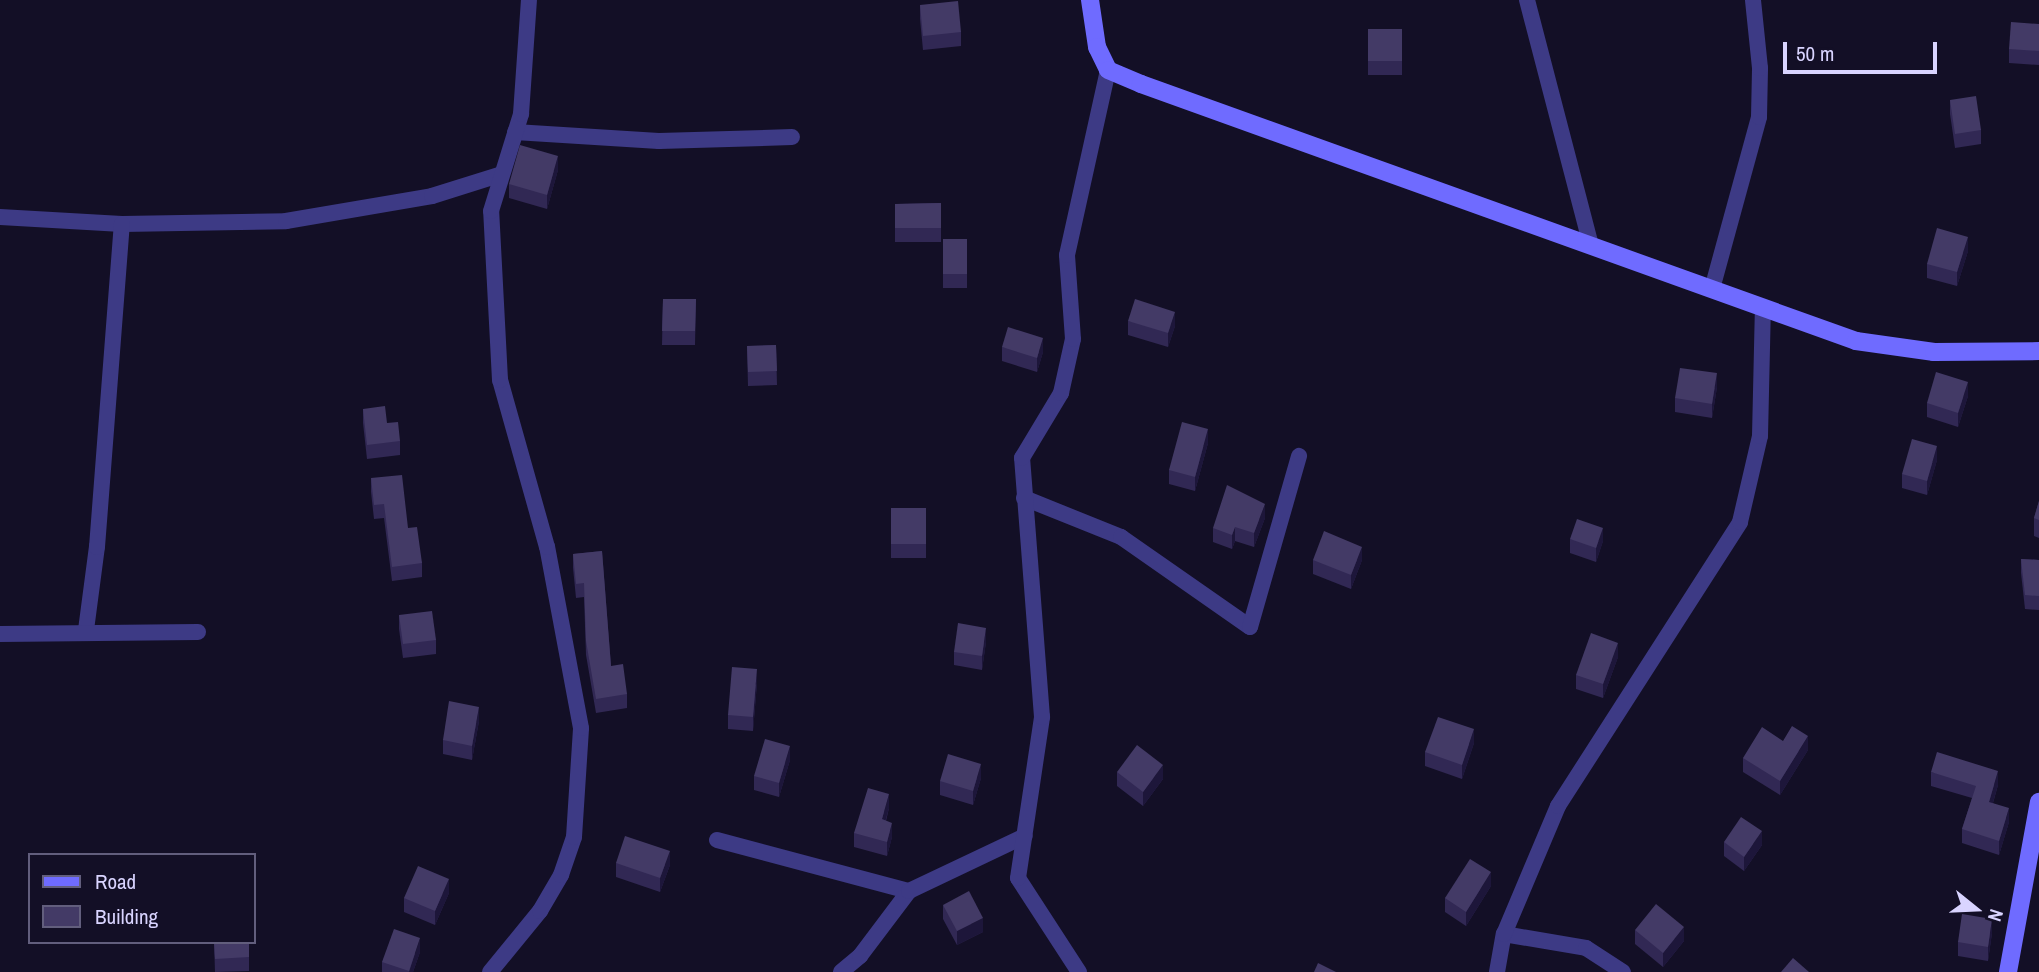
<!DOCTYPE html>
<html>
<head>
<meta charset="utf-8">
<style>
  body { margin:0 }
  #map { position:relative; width:2039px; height:972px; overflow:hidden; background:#130f26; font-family:"Archivo Narrow",sans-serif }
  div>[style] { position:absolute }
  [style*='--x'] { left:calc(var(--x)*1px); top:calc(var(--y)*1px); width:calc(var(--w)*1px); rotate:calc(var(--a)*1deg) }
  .street>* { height:16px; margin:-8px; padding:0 8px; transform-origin:8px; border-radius:8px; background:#3d3a85 }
  .secondary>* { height:18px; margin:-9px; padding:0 9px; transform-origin:9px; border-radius:9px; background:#6f6bff }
  .wall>* { inset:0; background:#312854 }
  .shaded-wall>* { inset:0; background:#1d163a }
  .building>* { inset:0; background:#433a66 }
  span { translate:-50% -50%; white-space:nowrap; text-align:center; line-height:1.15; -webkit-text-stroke:6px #130f26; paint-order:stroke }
  .legend { position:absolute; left:28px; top:853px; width:228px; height:91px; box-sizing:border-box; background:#130f26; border:2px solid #625e7d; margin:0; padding:9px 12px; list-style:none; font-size:21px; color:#d9d4ff }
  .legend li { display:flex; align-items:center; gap:14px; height:35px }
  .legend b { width:35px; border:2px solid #625e7d }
  .north { position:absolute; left:1941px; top:874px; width:70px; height:70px; -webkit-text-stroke:5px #130f26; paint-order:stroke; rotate:108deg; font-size:19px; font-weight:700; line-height:28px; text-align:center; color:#d9d4ff }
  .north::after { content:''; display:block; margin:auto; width:24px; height:32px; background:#d9d4ff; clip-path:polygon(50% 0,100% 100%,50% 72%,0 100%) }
  .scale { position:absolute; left:1783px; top:42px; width:154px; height:32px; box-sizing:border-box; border:4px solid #d9d4ff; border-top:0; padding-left:9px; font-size:21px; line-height:24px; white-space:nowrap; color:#d9d4ff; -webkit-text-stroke:5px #130f26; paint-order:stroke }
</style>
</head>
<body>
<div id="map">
  <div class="street">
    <div style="--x:1527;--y:0;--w:253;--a:75.4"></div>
    <div style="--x:515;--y:132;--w:144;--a:3.6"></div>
    <div style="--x:659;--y:141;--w:133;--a:-1.7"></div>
    <div style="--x:0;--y:217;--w:122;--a:3.3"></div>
    <div style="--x:122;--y:224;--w:164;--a:-1"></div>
    <div style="--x:286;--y:221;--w:148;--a:-9.7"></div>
    <div style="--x:432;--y:196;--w:73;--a:-17.4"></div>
    <div style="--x:1712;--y:289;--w:178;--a:-74.7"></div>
    <div style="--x:1759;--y:117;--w:49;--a:-88.8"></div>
    <div style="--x:1760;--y:68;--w:68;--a:-95.9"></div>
    <div style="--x:1024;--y:498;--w:105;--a:21.9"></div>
    <div style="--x:1121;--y:537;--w:157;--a:34.9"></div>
    <div style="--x:1250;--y:627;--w:178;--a:-74"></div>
    <div style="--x:86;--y:630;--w:84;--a:-82.5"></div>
    <div style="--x:97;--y:547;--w:324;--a:-85.6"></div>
    <div style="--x:0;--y:634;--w:198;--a:-0.6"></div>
    <div style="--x:717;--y:840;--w:199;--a:14.9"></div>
    <div style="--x:1504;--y:934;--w:83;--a:9.7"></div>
    <div style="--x:1586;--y:948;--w:44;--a:33"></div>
    <div style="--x:490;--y:972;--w:79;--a:-50.7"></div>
    <div style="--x:540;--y:911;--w:42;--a:-59.7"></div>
    <div style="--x:561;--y:875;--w:40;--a:-71.1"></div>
    <div style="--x:574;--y:837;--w:109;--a:-86.3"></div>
    <div style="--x:581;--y:728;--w:184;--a:-100.6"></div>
    <div style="--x:547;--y:547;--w:173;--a:-105.7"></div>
    <div style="--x:500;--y:380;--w:169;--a:-93"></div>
    <div style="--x:491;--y:211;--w:102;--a:-72.8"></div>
    <div style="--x:521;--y:114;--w:114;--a:-86"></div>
    <div style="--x:841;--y:972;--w:25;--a:-40"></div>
    <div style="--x:860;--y:956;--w:81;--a:-53"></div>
    <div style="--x:909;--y:891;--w:128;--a:-25.4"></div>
    <div style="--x:1079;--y:972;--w:112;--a:-123"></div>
    <div style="--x:1018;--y:878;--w:163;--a:-81.5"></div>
    <div style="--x:1042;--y:717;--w:260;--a:-94.4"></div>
    <div style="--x:1022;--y:458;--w:76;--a:-59"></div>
    <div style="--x:1061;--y:393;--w:55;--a:-77.5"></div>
    <div style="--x:1073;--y:339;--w:84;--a:-94.1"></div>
    <div style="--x:1067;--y:255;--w:189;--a:-77.5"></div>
    <div style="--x:1497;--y:972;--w:39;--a:-80"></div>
    <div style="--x:1504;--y:934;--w:139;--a:-67.1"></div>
    <div style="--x:1558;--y:806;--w:337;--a:-57.3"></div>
    <div style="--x:1740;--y:522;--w:88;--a:-76.9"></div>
    <div style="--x:1760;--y:436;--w:128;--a:-88.7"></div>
  </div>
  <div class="secondary">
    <div style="--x:1090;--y:0;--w:48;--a:81.5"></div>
    <div style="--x:1097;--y:47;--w:25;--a:64"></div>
    <div style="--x:1108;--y:70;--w:36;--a:23"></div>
    <div style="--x:1141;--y:84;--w:760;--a:19.77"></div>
    <div style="--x:1856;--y:341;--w:79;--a:8"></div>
    <div style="--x:1934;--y:352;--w:105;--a:-0.5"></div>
    <div style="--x:2008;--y:972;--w:173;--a:-79.7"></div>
  </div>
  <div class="wall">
    <div style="clip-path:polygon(920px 5px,961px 32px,961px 46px,923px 50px,920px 19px)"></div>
    <div style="clip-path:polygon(2039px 24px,2039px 65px,2009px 63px,2009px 49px)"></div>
    <div style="clip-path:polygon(1368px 29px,1402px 29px,1402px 75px,1368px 75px)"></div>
    <div style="clip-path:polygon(1950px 100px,1981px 130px,1981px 144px,1955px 148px,1950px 114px)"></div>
    <div style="clip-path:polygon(558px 170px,547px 209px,509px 198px,509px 184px)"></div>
    <div style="clip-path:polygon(941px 203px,941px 242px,895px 242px,895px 204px)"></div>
    <div style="clip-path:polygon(943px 239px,967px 239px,967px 288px,943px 288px)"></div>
    <div style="clip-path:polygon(1968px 251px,1957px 286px,1927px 278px,1927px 264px)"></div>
    <div style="clip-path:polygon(663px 299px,696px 299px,695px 345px,662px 345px)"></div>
    <div style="clip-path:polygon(1128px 321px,1175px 326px,1168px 347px,1128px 335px)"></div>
    <div style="clip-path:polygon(776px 345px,777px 385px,748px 386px,747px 346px)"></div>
    <div style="clip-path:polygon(1002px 347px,1043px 352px,1037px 372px,1002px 361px)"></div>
    <div style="clip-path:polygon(1717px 387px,1712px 418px,1675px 412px,1675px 398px)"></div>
    <div style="clip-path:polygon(1968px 396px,1958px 427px,1927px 417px,1927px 403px)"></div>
    <div style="clip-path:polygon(363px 409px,387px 423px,400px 441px,400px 455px,367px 459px,363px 423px)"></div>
    <div style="clip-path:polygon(1208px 443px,1195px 491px,1169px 484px,1169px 470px)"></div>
    <div style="clip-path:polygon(1937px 460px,1927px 495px,1902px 488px,1902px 474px)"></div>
    <div style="clip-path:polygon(371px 478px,408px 528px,422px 563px,422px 577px,392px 581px,384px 518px,374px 519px,371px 492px)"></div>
    <div style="clip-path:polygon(2039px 501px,2039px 538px,2034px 536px,2034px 518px)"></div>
    <div style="clip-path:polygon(891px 508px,926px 508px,926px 558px,891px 558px)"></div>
    <div style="clip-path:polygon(1265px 518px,1254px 547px,1235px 541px,1232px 549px,1213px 542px,1213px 528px)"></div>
    <div style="clip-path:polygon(1570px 539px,1603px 541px,1596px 562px,1570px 553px)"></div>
    <div style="clip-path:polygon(602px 551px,611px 666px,627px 694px,627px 708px,596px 713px,586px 655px,584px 597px,576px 598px,573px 568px,573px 554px)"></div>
    <div style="clip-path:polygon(2021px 559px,2039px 560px,2039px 610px,2025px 609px,2021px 573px)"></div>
    <div style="clip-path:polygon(1313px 560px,1362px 560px,1351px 589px,1313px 574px)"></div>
    <div style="clip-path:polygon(399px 615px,436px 640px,436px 654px,403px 658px,399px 629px)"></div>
    <div style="clip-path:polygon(986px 642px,982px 670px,954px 665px,954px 652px)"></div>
    <div style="clip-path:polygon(1618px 657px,1603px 698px,1576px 689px,1576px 675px)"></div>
    <div style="clip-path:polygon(757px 683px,753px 731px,728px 729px,728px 715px)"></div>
    <div style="clip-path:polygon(479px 721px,472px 760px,443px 754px,443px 740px)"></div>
    <div style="clip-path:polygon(1474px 743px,1462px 779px,1425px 766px,1425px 752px)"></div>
    <div style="clip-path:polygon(1808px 750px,1780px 795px,1743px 772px,1743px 758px)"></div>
    <div style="clip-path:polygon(790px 760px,779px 797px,754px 790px,754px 776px)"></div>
    <div style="clip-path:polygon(1117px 772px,1163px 779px,1143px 806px,1117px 786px)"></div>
    <div style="clip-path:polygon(1931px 772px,1998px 785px,1993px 803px,2009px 822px,1999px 855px,1962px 843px,1962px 829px,1972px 798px,1931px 786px)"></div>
    <div style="clip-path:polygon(981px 778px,973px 805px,940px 795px,940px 781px)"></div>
    <div style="clip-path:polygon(889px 808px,886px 821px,892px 837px,887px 856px,854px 847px,854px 833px)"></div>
    <div style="clip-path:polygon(1724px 842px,1762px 845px,1744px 871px,1724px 856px)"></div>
    <div style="clip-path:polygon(616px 863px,670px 865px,660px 892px,616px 877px)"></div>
    <div style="clip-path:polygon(1491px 886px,1466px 926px,1445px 912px,1445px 898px)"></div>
    <div style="clip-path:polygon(449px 893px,435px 925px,404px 912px,404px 898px)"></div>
    <div style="clip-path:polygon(943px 905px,983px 932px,957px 945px,943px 919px)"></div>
    <div style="clip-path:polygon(1635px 930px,1684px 941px,1663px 967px,1635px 944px)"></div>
    <div style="clip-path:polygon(1992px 933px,1988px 961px,1958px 956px,1958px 942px)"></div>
    <div style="clip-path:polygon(214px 942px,249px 942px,249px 971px,215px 972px)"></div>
    <div style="clip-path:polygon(420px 952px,413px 972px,382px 972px,382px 962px)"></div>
  </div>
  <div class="shaded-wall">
    <div style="clip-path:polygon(558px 156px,558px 170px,547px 209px,547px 195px)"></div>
    <div style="clip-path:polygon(1968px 237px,1968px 251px,1957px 286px,1957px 272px)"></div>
    <div style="clip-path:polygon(1175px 312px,1175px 326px,1168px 347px,1168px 333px)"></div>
    <div style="clip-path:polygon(1043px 338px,1043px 352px,1037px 372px,1037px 358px)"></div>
    <div style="clip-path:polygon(1717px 373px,1717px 387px,1712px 418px,1712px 404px)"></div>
    <div style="clip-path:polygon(1968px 382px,1968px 396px,1958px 427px,1958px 413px)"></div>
    <div style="clip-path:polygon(1208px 429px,1208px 443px,1195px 491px,1195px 477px)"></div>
    <div style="clip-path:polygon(1937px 446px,1937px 460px,1927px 495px,1927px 481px)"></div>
    <div style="clip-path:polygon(1265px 504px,1265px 518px,1254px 547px,1254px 533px)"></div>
    <div style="clip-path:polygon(1235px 527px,1235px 541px,1232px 549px,1232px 535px)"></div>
    <div style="clip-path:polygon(1603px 528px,1603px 541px,1596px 562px,1596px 548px)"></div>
    <div style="clip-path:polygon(1362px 547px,1362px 560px,1351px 589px,1351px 575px)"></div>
    <div style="clip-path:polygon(986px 628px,986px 642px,982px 670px,982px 656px)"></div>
    <div style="clip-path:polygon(1618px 643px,1618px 657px,1603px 698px,1603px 684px)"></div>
    <div style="clip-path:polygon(757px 669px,757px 683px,753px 731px,753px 717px)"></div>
    <div style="clip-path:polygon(479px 707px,479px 721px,472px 760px,472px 746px)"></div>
    <div style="clip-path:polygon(1474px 729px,1474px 743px,1462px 779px,1462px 765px)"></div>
    <div style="clip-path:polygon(1808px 736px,1808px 750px,1780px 795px,1780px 781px)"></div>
    <div style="clip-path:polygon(790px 746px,790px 760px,779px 797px,779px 783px)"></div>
    <div style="clip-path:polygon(981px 764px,981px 778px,973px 805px,973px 791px)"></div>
    <div style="clip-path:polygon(1163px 765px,1163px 779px,1143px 806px,1143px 792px)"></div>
    <div style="clip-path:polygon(1998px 771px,1998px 785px,1989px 816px,1989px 802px)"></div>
    <div style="clip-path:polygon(889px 794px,889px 808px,882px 833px,882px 819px)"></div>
    <div style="clip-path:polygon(2009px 808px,2009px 822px,1999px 855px,1999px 841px)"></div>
    <div style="clip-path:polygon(892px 823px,892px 837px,887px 856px,887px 842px)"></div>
    <div style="clip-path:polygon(1762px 831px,1762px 845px,1744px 871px,1744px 857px)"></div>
    <div style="clip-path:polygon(670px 851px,670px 865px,660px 892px,660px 878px)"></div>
    <div style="clip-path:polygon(1491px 872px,1491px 886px,1466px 926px,1466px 912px)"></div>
    <div style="clip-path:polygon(449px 879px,449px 893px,435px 925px,435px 911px)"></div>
    <div style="clip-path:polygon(983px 918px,983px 932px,957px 945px,957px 931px)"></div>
    <div style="clip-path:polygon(1992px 919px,1992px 933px,1988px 961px,1988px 947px)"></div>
    <div style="clip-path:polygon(1684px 927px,1684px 941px,1663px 967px,1663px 953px)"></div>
    <div style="clip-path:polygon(420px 938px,420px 952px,413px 972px,409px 972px)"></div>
  </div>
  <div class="building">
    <div style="clip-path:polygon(958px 1px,961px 32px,923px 36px,920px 5px)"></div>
    <div style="clip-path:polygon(2011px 22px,2039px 24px,2039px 51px,2009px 49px)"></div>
    <div style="clip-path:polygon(1368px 29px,1402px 29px,1402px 61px,1368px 61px)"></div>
    <div style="clip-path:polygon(1976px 96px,1981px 130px,1955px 134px,1950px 100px)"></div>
    <div style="clip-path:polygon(520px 145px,558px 156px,547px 195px,509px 184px)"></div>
    <div style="clip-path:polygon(941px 203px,941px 228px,895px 228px,895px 204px)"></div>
    <div style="clip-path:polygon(1937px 228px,1968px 237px,1957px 272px,1927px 264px)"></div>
    <div style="clip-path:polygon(943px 239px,967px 239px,967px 274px,943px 274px)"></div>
    <div style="clip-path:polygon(663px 299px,696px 299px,695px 331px,662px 331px)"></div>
    <div style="clip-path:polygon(1135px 299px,1175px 312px,1168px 333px,1128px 321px)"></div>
    <div style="clip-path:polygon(1008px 327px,1043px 338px,1037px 358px,1002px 347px)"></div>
    <div style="clip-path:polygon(776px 345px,777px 371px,748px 372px,747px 346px)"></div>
    <div style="clip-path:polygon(1680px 368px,1717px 373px,1712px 404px,1675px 398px)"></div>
    <div style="clip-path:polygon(1936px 372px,1968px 382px,1958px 413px,1927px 403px)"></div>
    <div style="clip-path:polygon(385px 406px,387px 423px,398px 422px,400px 441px,367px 445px,363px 409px)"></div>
    <div style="clip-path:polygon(1182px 422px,1208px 429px,1195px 477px,1169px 470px)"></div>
    <div style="clip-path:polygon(1912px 439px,1937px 446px,1927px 481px,1902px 474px)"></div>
    <div style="clip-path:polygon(402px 475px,408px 528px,417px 527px,422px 563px,392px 567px,384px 504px,374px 505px,371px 478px)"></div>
    <div style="clip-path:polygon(1227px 485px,1265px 504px,1254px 533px,1235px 527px,1232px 535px,1213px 528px)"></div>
    <div style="clip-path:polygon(2039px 501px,2039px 520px,2034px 518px)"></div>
    <div style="clip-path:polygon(891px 508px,926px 508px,926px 544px,891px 544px)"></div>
    <div style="clip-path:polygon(1577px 519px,1603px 528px,1596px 548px,1570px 539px)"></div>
    <div style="clip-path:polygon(1324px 531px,1362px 547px,1351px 575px,1313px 560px)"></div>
    <div style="clip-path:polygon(602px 551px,611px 666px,623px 664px,627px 694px,596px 699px,586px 641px,584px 583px,576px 584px,573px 554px)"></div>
    <div style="clip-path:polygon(2021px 559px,2039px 560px,2039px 596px,2025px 595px)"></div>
    <div style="clip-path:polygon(432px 611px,436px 640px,403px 644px,399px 615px)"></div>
    <div style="clip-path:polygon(958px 623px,986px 628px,982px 656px,954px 652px)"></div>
    <div style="clip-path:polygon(1591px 633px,1618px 643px,1603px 684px,1576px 675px)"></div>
    <div style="clip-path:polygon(732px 667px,757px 669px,753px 717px,728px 715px)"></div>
    <div style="clip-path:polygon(449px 701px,479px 707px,472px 746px,443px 740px)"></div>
    <div style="clip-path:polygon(1438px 717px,1474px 729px,1462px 765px,1425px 752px)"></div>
    <div style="clip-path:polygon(1792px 726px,1808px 736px,1780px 781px,1743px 758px,1762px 727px,1783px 741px)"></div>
    <div style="clip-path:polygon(765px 739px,790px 746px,779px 783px,754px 776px)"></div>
    <div style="clip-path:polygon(1137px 745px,1163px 765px,1143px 792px,1117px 772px)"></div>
    <div style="clip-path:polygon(1937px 752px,1998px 771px,1989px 802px,2009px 808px,1999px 841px,1962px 829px,1976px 786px,1931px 772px)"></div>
    <div style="clip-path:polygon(948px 754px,981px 764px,973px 791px,940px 781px)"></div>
    <div style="clip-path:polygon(868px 788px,889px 794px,882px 819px,892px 823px,887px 842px,854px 833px)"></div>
    <div style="clip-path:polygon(1741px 817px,1762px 831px,1744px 857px,1724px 842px)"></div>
    <div style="clip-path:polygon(625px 836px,670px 851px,660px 878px,616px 863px)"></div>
    <div style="clip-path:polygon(1470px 859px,1491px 872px,1466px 912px,1445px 898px)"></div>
    <div style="clip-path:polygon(418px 866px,449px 879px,435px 911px,404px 898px)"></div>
    <div style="clip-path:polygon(969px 891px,983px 918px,957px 931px,943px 905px)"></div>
    <div style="clip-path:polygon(1656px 904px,1684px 927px,1663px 953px,1635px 930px)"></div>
    <div style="clip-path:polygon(1962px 914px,1992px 919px,1988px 947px,1958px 942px)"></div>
    <div style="clip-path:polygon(394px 929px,420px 938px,409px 971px,382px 962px)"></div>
    <div style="clip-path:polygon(214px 942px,249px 942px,249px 957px,215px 959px)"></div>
    <div style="clip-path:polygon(1793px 958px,1809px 972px,1781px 972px)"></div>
    <div style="clip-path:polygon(1318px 963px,1336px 972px,1314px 972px)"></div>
  </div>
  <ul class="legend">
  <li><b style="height:9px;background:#6f6bff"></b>Road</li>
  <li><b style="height:19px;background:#433a66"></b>Building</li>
  </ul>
  <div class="north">N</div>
  <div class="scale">50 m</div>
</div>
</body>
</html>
